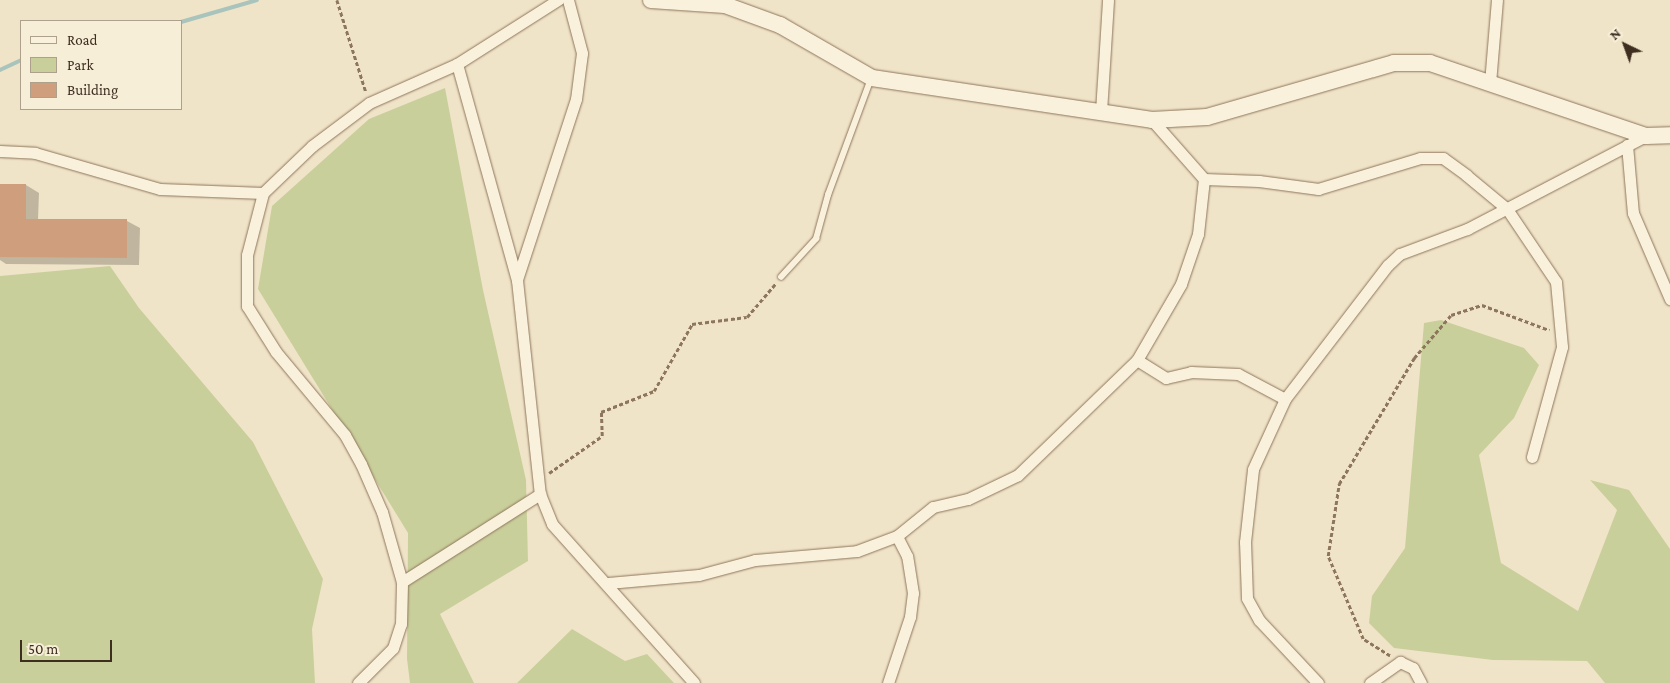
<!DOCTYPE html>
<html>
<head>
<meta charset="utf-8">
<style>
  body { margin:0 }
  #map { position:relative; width:1670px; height:683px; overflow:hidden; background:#f0e4c8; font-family:"Crimson Pro",serif }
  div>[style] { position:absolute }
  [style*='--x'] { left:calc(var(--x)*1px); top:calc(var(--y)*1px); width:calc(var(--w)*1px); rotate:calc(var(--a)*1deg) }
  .green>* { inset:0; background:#c9cf9b }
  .shadow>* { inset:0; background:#0003 }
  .stream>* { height:4px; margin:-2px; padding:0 2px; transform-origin:2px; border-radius:2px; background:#a9c4bc }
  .building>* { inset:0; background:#cf9f7d }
  .path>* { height:2.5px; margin-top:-1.25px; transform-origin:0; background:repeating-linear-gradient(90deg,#8d765c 0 4px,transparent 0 6.5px) }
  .roads { filter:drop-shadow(0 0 1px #8d765c) drop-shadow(0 0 1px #8d765c) }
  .lane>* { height:5.5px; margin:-2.75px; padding:0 2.75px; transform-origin:2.75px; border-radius:2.75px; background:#faf1dc }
  .street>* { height:11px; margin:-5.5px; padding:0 5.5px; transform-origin:5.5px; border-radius:5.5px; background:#faf1dc }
  .secondary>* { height:16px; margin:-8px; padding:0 8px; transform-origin:8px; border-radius:8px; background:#faf1dc }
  span { translate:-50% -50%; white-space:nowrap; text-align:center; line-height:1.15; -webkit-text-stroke:4px #f7eed8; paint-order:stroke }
  .legend { position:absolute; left:20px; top:20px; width:162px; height:90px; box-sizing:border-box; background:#f7eed8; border:1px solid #ada18e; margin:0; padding:6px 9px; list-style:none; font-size:15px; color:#3d2e20 }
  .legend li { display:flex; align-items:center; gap:10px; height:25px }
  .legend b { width:25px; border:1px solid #ada18e }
  .north { position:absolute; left:1600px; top:20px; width:50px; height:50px; -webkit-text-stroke:4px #f7eed8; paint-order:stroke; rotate:318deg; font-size:14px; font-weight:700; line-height:20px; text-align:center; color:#3d2e20 }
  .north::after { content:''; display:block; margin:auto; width:18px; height:22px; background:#3d2e20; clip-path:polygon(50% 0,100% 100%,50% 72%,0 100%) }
  .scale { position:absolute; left:20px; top:640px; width:92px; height:22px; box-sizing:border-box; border:2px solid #3d2e20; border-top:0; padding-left:6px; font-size:15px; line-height:18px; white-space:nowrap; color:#3d2e20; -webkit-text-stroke:4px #f7eed8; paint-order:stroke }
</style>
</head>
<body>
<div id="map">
  <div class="green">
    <div style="clip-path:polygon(445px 88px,483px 290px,526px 480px,528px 561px,440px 614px,474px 683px,410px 683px,407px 659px,408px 533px,258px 289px,272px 206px,369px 119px)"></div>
    <div style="clip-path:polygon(110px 266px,139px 308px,253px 442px,323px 579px,312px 629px,315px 683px,0 683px,0 276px)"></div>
    <div style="clip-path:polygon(1441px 320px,1524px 348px,1539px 365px,1514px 418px,1479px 455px,1501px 563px,1578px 611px,1617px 510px,1590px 480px,1629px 490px,1670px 549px,1670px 683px,1605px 683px,1587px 661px,1493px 660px,1394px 648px,1369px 623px,1372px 596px,1405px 548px,1424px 323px)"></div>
    <div style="clip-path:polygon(572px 629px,625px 661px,647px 654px,674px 683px,517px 683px)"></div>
  </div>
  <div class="shadow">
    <div style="clip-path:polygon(0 185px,26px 185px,39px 193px,38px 220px,127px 221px,140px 228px,139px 265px,6px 264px,0 260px)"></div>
  </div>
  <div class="stream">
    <div style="--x:181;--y:22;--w:79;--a:-16.1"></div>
    <div style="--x:0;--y:70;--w:23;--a:-25"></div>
  </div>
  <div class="building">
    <div style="clip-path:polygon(0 184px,26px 184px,26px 219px,127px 219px,127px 258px,0 257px)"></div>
  </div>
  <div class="path">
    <div style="--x:337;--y:0;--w:96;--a:72.5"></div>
    <div style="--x:549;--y:473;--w:65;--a:-34.9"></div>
    <div style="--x:602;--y:436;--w:24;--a:-92"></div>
    <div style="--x:601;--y:412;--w:57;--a:-21.6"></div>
    <div style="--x:654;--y:391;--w:77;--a:-60.4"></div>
    <div style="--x:692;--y:324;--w:55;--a:-7.3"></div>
    <div style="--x:747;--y:317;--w:45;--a:-49.5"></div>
    <div style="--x:1390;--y:656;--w:32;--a:-148"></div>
    <div style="--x:1363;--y:639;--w:90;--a:-112.9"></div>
    <div style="--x:1328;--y:556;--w:73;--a:-81.3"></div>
    <div style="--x:1339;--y:484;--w:147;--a:-59.2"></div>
    <div style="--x:1414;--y:358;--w:57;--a:-49.3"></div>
    <div style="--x:1451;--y:315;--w:33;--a:-18"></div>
    <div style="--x:1482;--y:305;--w:72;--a:20.5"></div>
  </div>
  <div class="roads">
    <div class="lane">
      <div style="--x:781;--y:277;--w:52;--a:-47.4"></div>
      <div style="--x:816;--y:239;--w:46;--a:-74.7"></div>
      <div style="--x:828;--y:195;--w:124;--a:-69.7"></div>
    </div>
    <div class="street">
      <div style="--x:568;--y:0;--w:55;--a:75.2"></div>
      <div style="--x:582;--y:53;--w:46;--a:97.4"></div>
      <div style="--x:576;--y:99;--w:190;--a:108.1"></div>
      <div style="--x:517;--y:280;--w:215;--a:83.9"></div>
      <div style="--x:540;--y:494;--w:32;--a:68"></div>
      <div style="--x:552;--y:524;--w:213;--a:48.2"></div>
      <div style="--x:457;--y:64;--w:224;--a:74.5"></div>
      <div style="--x:1490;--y:83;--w:83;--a:-85.2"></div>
      <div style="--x:1101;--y:112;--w:112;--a:-86.4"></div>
      <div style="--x:1627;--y:145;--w:68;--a:85"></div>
      <div style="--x:1633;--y:213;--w:94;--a:66.7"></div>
      <div style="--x:0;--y:151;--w:35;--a:3"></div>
      <div style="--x:35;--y:153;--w:130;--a:16.1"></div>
      <div style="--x:160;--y:189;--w:103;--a:2.2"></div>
      <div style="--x:1204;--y:179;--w:55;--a:2.1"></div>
      <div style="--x:1259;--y:181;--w:60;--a:7.7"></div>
      <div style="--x:1318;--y:189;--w:107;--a:-16.9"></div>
      <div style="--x:1420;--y:158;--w:23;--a:0"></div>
      <div style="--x:1443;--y:158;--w:29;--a:36"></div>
      <div style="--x:1466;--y:175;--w:53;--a:39.7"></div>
      <div style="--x:1507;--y:209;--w:88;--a:56.1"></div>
      <div style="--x:1556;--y:282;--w:65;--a:84.7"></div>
      <div style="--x:1562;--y:347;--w:114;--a:105.3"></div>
      <div style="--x:1137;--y:360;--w:34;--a:32"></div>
      <div style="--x:1166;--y:378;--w:26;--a:-13"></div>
      <div style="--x:1191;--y:372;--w:47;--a:2.4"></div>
      <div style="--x:1238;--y:374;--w:53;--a:28"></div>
      <div style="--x:402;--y:582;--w:164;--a:-32.5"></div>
      <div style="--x:608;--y:583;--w:91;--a:-5"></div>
      <div style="--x:699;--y:575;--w:58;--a:-15"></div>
      <div style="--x:755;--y:560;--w:102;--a:-5"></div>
      <div style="--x:857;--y:551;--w:43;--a:-20.6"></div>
      <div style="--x:897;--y:536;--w:46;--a:-38.9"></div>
      <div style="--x:933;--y:507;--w:36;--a:-13"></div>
      <div style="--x:968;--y:499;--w:55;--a:-25.6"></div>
      <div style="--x:1018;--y:475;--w:165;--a:-44"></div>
      <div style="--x:1137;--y:360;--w:88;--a:-59.9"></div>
      <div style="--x:1181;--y:284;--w:53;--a:-71.2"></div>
      <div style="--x:1198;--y:234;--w:55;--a:-83.8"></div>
      <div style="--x:1204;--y:179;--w:79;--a:-131.4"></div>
      <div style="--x:358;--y:683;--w:49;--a:-45"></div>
      <div style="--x:393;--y:648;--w:25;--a:-72"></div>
      <div style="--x:401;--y:624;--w:42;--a:-88.6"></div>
      <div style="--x:402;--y:582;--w:73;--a:-105.9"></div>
      <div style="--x:382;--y:512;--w:52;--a:-113.6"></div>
      <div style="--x:361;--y:464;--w:33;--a:-119"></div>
      <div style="--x:345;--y:435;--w:108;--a:-129.7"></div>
      <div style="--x:276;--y:352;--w:54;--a:-122.2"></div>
      <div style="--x:247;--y:306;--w:51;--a:-90"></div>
      <div style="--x:247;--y:255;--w:64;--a:-75.5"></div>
      <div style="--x:263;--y:193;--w:68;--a:-43.8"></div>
      <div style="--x:312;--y:146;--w:71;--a:-37"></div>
      <div style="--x:369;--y:103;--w:96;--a:-23.9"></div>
      <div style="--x:457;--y:64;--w:120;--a:-32.4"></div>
      <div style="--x:888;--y:683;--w:70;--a:-71.6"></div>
      <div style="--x:910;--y:617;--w:24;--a:-83"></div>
      <div style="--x:913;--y:593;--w:37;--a:-99"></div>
      <div style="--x:907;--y:556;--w:22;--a:-117"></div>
      <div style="--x:1318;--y:683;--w:86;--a:-133.1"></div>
      <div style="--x:1259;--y:620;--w:25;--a:-119"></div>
      <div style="--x:1247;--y:598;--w:56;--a:-92"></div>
      <div style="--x:1245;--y:542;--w:73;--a:-83.7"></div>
      <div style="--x:1253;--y:469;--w:77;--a:-65.4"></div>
      <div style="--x:1285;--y:399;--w:169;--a:-52.5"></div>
      <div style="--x:1388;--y:265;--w:16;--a:-43"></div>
      <div style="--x:1400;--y:254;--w:72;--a:-20.5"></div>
      <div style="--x:1467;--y:229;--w:202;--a:-27.5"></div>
      <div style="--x:1370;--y:683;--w:37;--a:-35"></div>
      <div style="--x:1400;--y:662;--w:14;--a:25"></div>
      <div style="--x:1413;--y:668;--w:17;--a:62"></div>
    </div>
    <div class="secondary">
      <div style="--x:651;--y:0;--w:74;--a:3.9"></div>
      <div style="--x:725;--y:5;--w:59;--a:20"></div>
      <div style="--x:780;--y:25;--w:106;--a:29.9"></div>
      <div style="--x:872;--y:78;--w:283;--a:8.5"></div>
      <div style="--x:1152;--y:120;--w:55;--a:-3.1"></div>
      <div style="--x:1207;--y:117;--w:195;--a:-16.1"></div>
      <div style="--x:1394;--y:63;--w:36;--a:0"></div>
      <div style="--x:1430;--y:63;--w:228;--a:18.7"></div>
      <div style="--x:1646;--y:136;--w:24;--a:-2"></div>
    </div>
  </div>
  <ul class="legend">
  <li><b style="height:6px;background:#faf1dc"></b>Road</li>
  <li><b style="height:14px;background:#c9cf9b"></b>Park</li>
  <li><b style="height:14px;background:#cf9f7d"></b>Building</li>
  </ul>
  <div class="north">N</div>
  <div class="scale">50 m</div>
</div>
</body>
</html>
